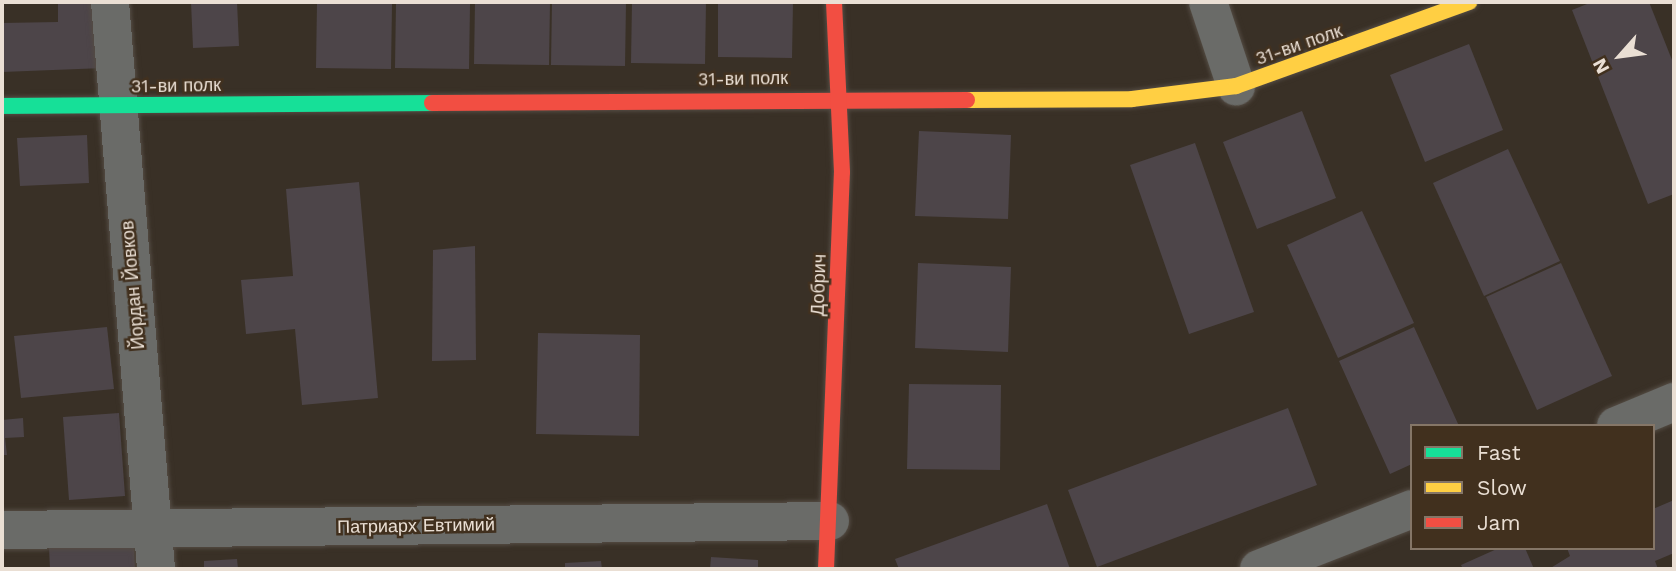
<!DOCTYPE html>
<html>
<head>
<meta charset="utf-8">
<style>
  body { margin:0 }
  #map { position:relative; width:1676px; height:571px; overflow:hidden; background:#393026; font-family:"Work Sans",sans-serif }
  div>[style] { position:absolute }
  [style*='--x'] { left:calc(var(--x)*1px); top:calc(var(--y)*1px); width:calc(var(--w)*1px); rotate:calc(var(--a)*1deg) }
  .building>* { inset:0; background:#4d4549 }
  .roads { filter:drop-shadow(0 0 2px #544c44) drop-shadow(0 0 2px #544c44) }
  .street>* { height:38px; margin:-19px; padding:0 19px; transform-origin:19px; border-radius:19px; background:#6a6b68 }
  .fast>* { height:16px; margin:-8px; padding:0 8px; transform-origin:8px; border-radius:8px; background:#16e098 }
  .slow>* { height:16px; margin:-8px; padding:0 8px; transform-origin:8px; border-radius:8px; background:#ffcf43 }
  .jam>* { height:16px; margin:-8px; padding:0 8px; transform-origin:8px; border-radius:8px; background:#f24e42 }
  span { translate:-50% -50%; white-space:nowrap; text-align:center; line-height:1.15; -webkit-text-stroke:5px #41301e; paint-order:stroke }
  .street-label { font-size:18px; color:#eadfd4 }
  .frame { position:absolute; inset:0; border:4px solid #eadfd4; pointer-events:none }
  .legend { position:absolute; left:1410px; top:424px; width:245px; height:126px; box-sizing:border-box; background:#41301e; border:2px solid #857667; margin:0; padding:9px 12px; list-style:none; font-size:21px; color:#eadfd4 }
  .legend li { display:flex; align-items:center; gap:14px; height:35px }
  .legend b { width:35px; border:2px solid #857667 }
  .north { position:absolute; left:1585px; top:21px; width:70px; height:70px; -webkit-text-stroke:5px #41301e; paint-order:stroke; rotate:242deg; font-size:19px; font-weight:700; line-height:28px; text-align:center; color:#eadfd4 }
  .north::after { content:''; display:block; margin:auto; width:24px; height:32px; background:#eadfd4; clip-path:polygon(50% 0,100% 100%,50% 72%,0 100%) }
</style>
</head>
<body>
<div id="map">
  <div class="building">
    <div style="clip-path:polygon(58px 2px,102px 2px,104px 68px,2px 72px,2px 23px,58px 22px)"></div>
    <div style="clip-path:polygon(191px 2px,237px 2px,239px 46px,193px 48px)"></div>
    <div style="clip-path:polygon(475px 2px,550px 2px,549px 65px,474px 64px)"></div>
    <div style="clip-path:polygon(552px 2px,626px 2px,625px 66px,551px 65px)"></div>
    <div style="clip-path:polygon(632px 2px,706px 2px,705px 64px,631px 63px)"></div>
    <div style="clip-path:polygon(718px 2px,793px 2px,792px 58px,718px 57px)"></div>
    <div style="clip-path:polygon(1592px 2px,1649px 2px,1674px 65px,1674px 194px,1648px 204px,1572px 10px)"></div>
    <div style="clip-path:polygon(317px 3px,392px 4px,391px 69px,316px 68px)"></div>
    <div style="clip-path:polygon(396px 3px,470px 4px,469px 69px,395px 68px)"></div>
    <div style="clip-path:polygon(1469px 44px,1503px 130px,1425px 162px,1390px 75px)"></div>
    <div style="clip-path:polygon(1302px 111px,1336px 198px,1257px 229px,1223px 142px)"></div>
    <div style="clip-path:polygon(919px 131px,1011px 135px,1008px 219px,915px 216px)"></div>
    <div style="clip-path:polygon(87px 135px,89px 183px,20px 186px,17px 138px)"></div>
    <div style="clip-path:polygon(1195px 143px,1254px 312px,1189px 334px,1130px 165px)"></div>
    <div style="clip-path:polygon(1508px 149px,1560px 261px,1484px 296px,1433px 183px)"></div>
    <div style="clip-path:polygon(359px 182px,378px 398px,302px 405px,295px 329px,246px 334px,241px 280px,293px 276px,286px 189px)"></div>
    <div style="clip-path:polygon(1362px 211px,1414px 323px,1338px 358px,1287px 245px)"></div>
    <div style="clip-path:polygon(475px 246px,476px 360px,432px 361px,433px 250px)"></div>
    <div style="clip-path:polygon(918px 263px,1011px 267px,1008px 352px,915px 348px)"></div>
    <div style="clip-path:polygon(1561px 263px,1612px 376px,1537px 410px,1486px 297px)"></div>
    <div style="clip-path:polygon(107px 327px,114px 389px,21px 398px,14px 336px)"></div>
    <div style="clip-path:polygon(1414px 327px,1459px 426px,1412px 426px,1412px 464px,1390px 474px,1339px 361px)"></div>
    <div style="clip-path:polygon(538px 333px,640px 335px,639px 436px,536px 434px)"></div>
    <div style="clip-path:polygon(909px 384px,1001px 385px,1000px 470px,907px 469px)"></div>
    <div style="clip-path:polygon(1288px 408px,1317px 485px,1097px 567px,1068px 490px)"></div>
    <div style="clip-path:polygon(119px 413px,125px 496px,69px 500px,63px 417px)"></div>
    <div style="clip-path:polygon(23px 418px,24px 437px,5px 438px,7px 455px,2px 455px,2px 420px)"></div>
    <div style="clip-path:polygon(1674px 500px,1674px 553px,1655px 561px,1658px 569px,1549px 569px,1570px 556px,1567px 548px,1653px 548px,1653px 509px)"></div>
    <div style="clip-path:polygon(1047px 504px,1070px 569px,899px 569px,895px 559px)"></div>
    <div style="clip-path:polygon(134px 545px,135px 569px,50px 569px,49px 547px)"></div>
    <div style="clip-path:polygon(1499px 548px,1525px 548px,1534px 569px,1463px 569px,1461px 565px)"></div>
    <div style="clip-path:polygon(711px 557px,758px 560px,758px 569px,710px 569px)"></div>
    <div style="clip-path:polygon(237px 559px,238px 569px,204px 569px,204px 561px)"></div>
    <div style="clip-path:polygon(601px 561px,602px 569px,565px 569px,565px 563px)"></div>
  </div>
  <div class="roads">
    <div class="street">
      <div style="--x:110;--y:2;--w:569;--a:85.36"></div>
      <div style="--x:1208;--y:2;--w:89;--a:71.6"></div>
      <div style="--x:1616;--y:426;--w:63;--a:-22.5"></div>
      <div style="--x:2;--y:530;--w:828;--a:-0.62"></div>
      <div style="--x:1259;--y:569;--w:164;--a:-21.4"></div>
    </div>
    <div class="fast">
      <div style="--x:2;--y:106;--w:430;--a:-0.4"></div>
    </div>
    <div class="slow">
      <div style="--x:967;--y:100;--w:165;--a:-0.3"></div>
      <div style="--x:1132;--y:99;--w:105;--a:-7.1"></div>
      <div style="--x:1236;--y:86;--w:248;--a:-19.8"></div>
    </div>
    <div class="jam">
      <div style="--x:432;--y:103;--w:535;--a:-0.32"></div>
      <div style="--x:826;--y:569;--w:397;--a:-87.7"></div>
      <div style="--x:842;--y:172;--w:170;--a:-92.7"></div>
    </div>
  </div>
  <div class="street-label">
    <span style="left:1299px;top:45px;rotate:-19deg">31-ви полк</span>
    <span style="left:743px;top:79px;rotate:-1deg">31-ви полк</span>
    <span style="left:176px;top:86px;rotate:-1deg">31-ви полк</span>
    <span style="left:133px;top:285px;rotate:-95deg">Йордан Йовков</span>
    <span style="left:819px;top:285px;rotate:-88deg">Добрич</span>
    <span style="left:416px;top:526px;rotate:-1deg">Патриарх Евтимий</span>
  </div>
  <div class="frame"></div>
  <ul class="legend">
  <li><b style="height:9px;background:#16e098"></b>Fast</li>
  <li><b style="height:9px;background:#ffcf43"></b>Slow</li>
  <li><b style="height:9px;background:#f24e42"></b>Jam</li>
  </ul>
  <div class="north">N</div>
</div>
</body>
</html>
